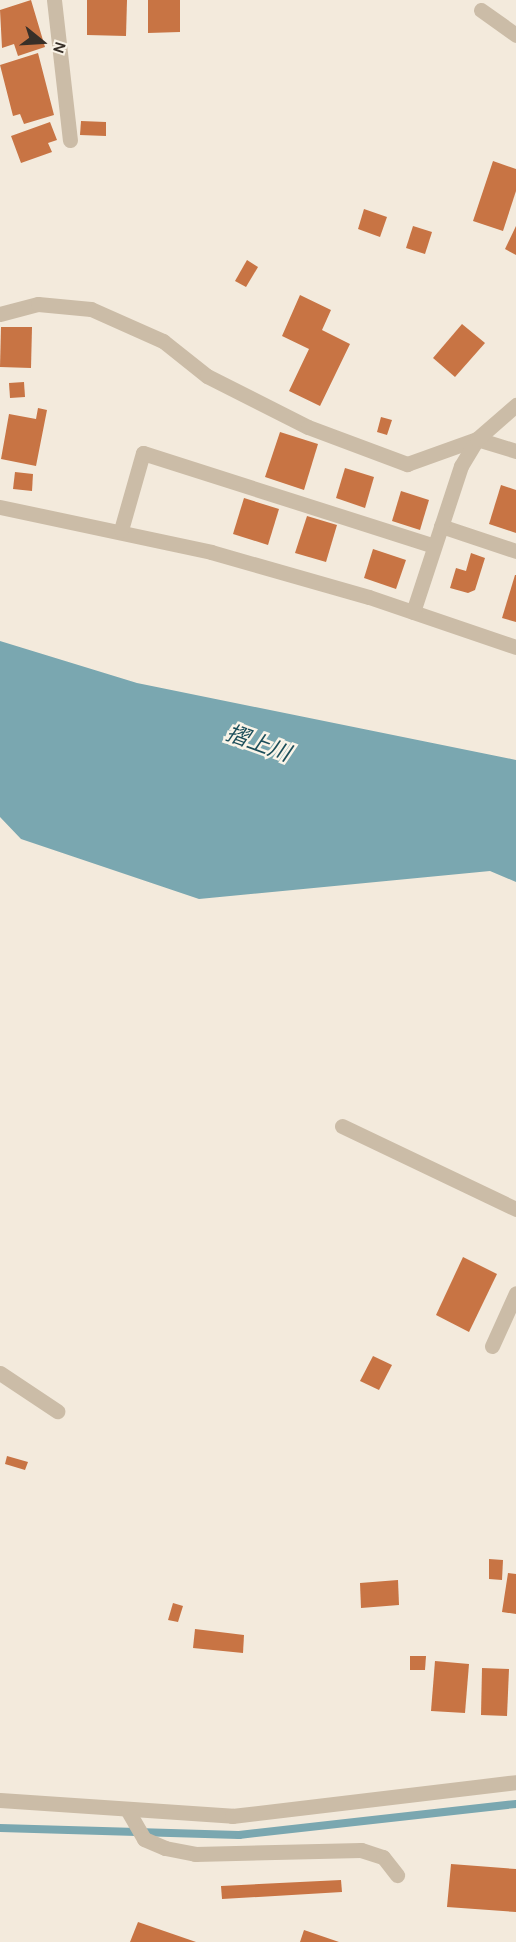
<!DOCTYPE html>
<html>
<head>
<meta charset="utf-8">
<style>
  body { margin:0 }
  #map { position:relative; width:516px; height:1942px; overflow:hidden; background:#f3eadc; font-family:Karla,"Noto Sans JP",sans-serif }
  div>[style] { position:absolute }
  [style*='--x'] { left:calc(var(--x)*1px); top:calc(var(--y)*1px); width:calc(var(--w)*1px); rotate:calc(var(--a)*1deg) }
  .water>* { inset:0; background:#7aa7b0 }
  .stream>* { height:8px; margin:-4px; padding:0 4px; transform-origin:4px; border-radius:4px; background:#7aa7b0 }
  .building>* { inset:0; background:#c87444 }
  .minor>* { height:15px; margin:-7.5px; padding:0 7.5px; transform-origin:7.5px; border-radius:7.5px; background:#cbbca7 }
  span { translate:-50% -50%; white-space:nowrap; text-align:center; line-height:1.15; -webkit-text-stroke:5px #faf4e8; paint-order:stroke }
  .water-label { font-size:22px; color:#1c4e5a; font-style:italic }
  .north { position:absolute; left:12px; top:12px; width:60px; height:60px; -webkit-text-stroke:4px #faf4e8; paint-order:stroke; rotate:108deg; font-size:16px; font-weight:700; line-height:24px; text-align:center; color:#372f28 }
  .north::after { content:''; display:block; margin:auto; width:21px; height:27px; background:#372f28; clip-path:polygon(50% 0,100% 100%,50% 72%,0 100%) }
</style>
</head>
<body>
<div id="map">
  <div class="water">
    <div style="clip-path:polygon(0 641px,137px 683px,516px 760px,516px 882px,490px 871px,199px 899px,21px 839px,0 817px)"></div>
  </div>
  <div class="stream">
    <div style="--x:0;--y:1828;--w:239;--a:1.7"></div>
    <div style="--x:239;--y:1835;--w:279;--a:-6.4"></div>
  </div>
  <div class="building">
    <div style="clip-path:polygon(31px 0,45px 47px,18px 56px,14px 44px,2px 48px,0 10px)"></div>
    <div style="clip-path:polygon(87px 0,127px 0,126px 36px,87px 35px)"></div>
    <div style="clip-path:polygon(148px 0,180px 0,180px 32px,148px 33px)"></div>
    <div style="clip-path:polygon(38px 53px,54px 115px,24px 124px,20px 114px,13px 116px,0 65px)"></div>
    <div style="clip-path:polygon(81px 121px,106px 122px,106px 136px,80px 135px)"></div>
    <div style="clip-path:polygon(50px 122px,57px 140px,48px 143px,52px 152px,21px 163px,11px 136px)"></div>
    <div style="clip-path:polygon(493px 161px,516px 169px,516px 191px,503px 231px,473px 221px)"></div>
    <div style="clip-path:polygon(364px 209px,387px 217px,380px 237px,358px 229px)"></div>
    <div style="clip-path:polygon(413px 226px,432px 232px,425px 254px,406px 248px)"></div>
    <div style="clip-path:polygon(516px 226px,516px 255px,505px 249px)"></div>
    <div style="clip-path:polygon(247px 260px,258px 267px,246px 287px,235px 281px)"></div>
    <div style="clip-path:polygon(300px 295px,331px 310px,322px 330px,350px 344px,320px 406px,289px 391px,309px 349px,282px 336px)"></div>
    <div style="clip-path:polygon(462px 324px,485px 343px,455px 377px,433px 358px)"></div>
    <div style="clip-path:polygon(1px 327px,32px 327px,31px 368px,0 367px)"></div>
    <div style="clip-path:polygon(24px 382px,25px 397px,10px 398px,9px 383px)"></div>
    <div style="clip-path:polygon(38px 408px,47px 410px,36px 466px,1px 459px,9px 414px,36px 419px)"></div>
    <div style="clip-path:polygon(381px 417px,392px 420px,387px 435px,377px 432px)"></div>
    <div style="clip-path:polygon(280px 432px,318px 444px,304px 490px,265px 477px)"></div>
    <div style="clip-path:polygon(345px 468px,374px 477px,365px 508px,336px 498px)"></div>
    <div style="clip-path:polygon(15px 472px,33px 474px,32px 491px,13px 489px)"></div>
    <div style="clip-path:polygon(501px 485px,516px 490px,516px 533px,489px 524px)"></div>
    <div style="clip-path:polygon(401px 491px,429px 500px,420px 530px,392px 521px)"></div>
    <div style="clip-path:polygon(244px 498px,279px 509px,268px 545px,233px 534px)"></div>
    <div style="clip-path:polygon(307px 516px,337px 525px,326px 562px,295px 553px)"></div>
    <div style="clip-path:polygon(373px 549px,406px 560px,396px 589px,364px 578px)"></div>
    <div style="clip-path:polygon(471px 553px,485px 558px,475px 590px,468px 593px,450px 588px,456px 568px,466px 571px)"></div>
    <div style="clip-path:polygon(515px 575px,516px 575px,516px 622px,502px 618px)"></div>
    <div style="clip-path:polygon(463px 1257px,497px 1274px,469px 1332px,436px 1315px)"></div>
    <div style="clip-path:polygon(373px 1356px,392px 1365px,379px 1390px,360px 1381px)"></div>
    <div style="clip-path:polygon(7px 1456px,28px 1462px,25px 1470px,5px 1464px)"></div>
    <div style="clip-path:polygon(489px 1559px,503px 1560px,502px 1580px,489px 1579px)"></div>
    <div style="clip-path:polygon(508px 1573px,516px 1574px,516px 1614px,502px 1612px)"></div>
    <div style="clip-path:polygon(398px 1580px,399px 1605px,361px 1608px,360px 1583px)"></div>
    <div style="clip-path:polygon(173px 1603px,183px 1606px,178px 1622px,168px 1620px)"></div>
    <div style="clip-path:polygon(195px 1629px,244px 1635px,243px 1653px,193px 1648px)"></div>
    <div style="clip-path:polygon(410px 1656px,426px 1656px,425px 1670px,410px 1670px)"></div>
    <div style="clip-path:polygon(435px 1661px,469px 1664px,465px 1713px,431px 1711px)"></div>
    <div style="clip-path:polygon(482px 1668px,509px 1669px,507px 1716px,481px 1715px)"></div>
    <div style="clip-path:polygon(451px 1864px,516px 1869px,516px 1912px,447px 1907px)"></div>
    <div style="clip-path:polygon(341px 1880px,342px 1892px,222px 1899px,221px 1886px)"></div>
    <div style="clip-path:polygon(138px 1922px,196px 1942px,130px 1942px)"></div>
    <div style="clip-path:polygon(304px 1930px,339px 1942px,300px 1942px)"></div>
  </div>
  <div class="minor">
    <div style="--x:54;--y:0;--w:141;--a:83.5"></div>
    <div style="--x:481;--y:10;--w:43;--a:35.5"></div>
    <div style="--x:0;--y:314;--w:39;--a:-15"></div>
    <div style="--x:38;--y:304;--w:53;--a:5.4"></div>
    <div style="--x:91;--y:309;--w:79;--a:24"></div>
    <div style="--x:163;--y:341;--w:56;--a:38.5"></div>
    <div style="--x:207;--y:376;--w:113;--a:26.8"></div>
    <div style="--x:308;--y:427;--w:106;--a:20.5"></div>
    <div style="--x:407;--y:464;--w:74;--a:-19.7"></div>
    <div style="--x:477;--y:439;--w:41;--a:17.1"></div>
    <div style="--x:0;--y:507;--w:216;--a:12"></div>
    <div style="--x:211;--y:552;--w:164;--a:15.9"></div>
    <div style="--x:369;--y:597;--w:155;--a:18.8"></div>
    <div style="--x:441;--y:526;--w:79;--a:18.4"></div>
    <div style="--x:121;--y:530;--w:80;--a:-74.1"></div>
    <div style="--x:143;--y:453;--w:305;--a:17.7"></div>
    <div style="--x:413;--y:612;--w:154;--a:-71.8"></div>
    <div style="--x:461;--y:466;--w:31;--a:-59"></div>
    <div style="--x:477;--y:439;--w:52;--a:-41.1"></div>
    <div style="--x:342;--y:1126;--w:193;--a:25.5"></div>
    <div style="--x:492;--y:1346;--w:58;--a:-65.6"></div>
    <div style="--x:0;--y:1373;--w:69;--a:33.7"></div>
    <div style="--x:0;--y:1800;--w:233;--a:3.9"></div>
    <div style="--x:232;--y:1816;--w:286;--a:-6.8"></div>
    <div style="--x:128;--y:1811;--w:32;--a:60"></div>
    <div style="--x:144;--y:1839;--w:23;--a:23"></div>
    <div style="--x:165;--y:1848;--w:31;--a:11"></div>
    <div style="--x:195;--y:1854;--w:166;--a:-1.4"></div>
    <div style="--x:361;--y:1850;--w:23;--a:18"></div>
    <div style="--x:383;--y:1857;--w:23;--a:52"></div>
  </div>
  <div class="water-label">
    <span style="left:258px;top:744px;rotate:20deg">摺上川</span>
  </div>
  <div class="north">N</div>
</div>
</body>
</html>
